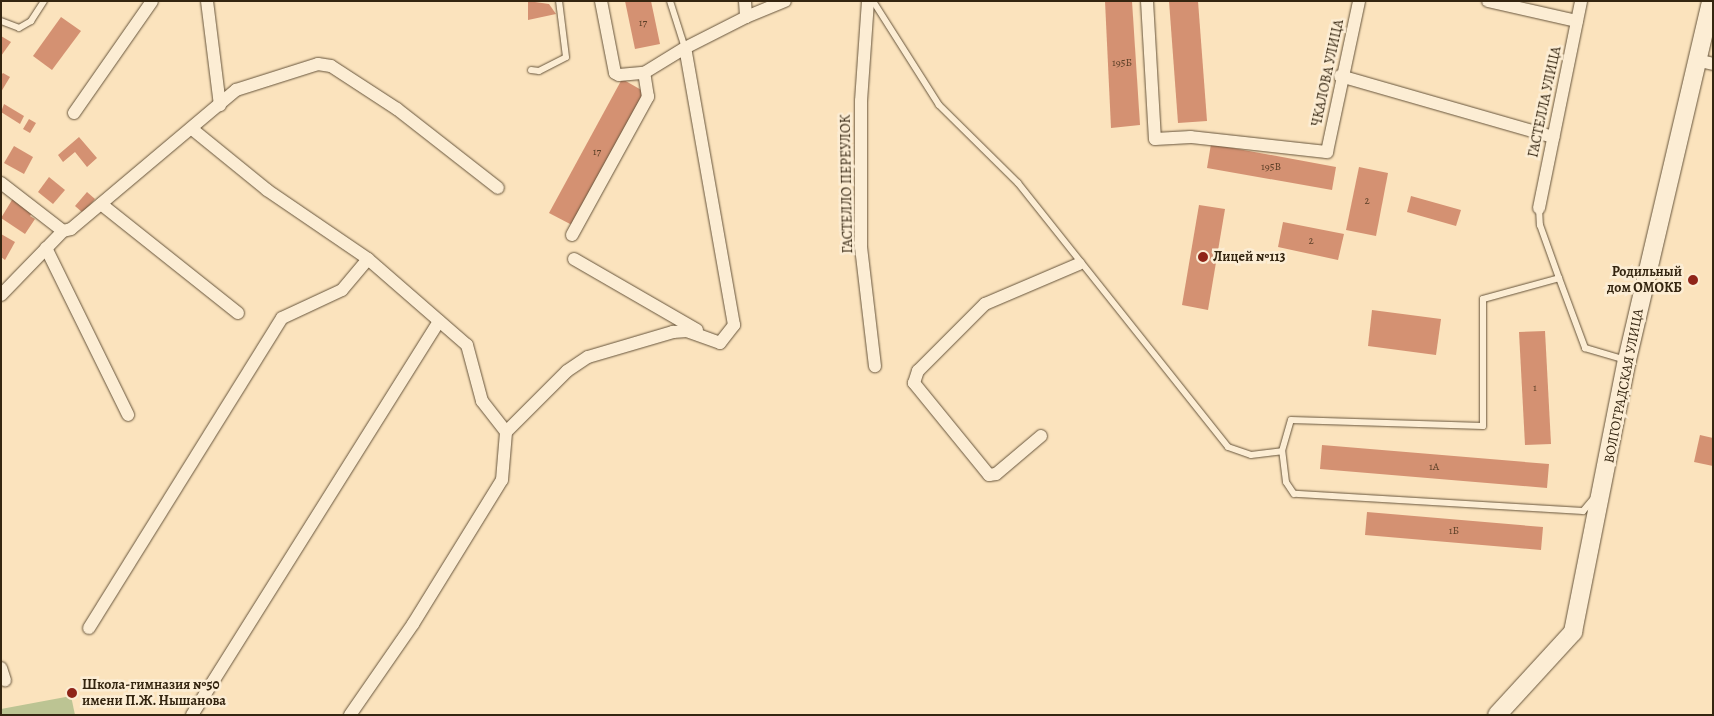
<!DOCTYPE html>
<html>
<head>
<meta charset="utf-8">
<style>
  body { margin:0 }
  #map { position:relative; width:1714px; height:716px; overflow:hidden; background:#fbe3bd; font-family:Alegreya,serif }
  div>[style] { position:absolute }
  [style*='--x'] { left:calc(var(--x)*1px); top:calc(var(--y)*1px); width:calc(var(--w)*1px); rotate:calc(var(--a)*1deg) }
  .green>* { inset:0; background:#bcc493 }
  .building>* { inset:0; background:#d49172 }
  .roads { filter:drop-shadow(0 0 1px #66543b) drop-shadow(0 0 1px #66543b) }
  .lane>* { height:6px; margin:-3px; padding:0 3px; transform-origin:3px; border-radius:3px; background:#fcedd4 }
  .street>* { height:12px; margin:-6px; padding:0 6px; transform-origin:6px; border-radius:6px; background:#fcedd4 }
  .secondary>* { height:18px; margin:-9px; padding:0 9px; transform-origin:9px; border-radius:9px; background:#fcedd4 }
  .dots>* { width:14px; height:14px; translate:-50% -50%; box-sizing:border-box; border:2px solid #fcedd4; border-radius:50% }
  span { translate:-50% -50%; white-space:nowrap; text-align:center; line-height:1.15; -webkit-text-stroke:5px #fcedd4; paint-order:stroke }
  .number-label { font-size:11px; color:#5c4028 }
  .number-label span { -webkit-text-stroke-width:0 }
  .street-label { font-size:14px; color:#342510 }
  .poi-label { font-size:14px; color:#342510; font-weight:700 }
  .left { translate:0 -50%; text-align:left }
  .right { translate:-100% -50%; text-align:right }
  .frame { position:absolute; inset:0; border:2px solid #342510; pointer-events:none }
</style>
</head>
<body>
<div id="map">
  <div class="green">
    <div style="clip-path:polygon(71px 696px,75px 715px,1px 715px,1px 709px)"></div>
  </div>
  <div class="building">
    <div style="clip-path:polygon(528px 1px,549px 4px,556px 14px,528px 20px)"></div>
    <div style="clip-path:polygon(625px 1px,651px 1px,660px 44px,635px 49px)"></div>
    <div style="clip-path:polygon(1105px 1px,1132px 1px,1140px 125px,1111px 128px)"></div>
    <div style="clip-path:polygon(1169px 1px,1198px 1px,1207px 121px,1178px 123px)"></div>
    <div style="clip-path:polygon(61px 17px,81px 31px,52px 70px,33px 56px)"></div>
    <div style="clip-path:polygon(1px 36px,11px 42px,1px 56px)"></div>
    <div style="clip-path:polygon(3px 73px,10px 77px,1px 92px,1px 75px)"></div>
    <div style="clip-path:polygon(622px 79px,645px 92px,572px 225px,549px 213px)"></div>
    <div style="clip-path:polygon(4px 104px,24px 116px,20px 124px,1px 112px)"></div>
    <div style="clip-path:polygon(29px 119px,36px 123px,30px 133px,23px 129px)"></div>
    <div style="clip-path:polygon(79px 137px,97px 158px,87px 167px,75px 152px,63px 162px,58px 155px)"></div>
    <div style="clip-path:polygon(1211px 144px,1336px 167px,1332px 190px,1207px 168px)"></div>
    <div style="clip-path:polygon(14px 146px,33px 157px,24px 174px,4px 163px)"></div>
    <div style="clip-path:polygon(1359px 167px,1388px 173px,1376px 236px,1346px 230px)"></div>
    <div style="clip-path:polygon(49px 177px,65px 190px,53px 204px,38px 192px)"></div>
    <div style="clip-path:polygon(87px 192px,95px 199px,83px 213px,75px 206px)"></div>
    <div style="clip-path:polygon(15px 195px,35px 209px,30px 216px,35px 219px,25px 234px,1px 218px)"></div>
    <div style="clip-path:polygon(1411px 196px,1461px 210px,1456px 226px,1407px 212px)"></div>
    <div style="clip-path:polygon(1199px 205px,1225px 209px,1208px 310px,1182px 305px)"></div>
    <div style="clip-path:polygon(1283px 222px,1344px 234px,1338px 260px,1278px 247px)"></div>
    <div style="clip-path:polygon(1px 234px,15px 242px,5px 260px,1px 257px)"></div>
    <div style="clip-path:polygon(1372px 310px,1441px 319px,1436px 355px,1368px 346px)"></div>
    <div style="clip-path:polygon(1545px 331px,1551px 444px,1525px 445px,1519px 332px)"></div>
    <div style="clip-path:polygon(1700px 435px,1713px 438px,1713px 466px,1694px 462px)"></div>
    <div style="clip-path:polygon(1322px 445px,1549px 464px,1547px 488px,1320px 469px)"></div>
    <div style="clip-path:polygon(1367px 512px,1543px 527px,1541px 550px,1365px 535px)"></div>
  </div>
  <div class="roads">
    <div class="lane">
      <div style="--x:670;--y:1;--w:49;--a:72.3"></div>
      <div style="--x:873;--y:1;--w:123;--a:57.6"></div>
      <div style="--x:939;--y:105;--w:111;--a:44.6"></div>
      <div style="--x:1018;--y:183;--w:337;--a:51.5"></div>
      <div style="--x:1228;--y:447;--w:24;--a:19"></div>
      <div style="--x:1251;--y:455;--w:31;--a:-7"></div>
      <div style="--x:1;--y:21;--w:19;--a:21"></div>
      <div style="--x:19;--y:28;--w:14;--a:-30"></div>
      <div style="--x:31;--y:21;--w:24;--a:-57"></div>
      <div style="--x:531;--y:70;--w:8;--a:7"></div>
      <div style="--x:539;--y:71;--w:30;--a:-27"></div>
      <div style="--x:566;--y:57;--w:56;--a:-97.1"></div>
      <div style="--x:1539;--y:208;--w:17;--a:87"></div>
      <div style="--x:1540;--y:225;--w:56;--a:70.3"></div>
      <div style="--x:1594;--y:498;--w:17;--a:130"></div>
      <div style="--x:1583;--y:511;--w:289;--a:-176.6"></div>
      <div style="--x:1294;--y:494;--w:14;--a:-124"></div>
      <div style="--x:1286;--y:482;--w:31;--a:-97"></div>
      <div style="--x:1282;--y:451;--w:32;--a:-74"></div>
      <div style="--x:1291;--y:420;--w:192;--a:1.8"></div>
      <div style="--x:1483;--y:426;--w:127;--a:-90"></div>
      <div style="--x:1483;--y:299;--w:79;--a:-15.4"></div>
      <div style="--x:1559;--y:278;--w:75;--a:69.6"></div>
      <div style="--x:1585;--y:348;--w:43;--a:16.3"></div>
    </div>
    <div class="street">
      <div style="--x:207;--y:1;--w:105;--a:82.9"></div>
      <div style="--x:601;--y:1;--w:73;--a:79"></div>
      <div style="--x:615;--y:73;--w:4;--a:27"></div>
      <div style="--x:619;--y:75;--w:25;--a:-5"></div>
      <div style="--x:644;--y:73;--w:48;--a:-31.4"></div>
      <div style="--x:745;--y:1;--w:16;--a:86"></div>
      <div style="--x:746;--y:17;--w:42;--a:-22.3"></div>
      <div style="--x:868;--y:1;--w:100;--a:94"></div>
      <div style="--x:861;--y:101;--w:146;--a:90"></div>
      <div style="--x:861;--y:247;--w:120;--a:83.3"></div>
      <div style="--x:1147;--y:1;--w:138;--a:86.7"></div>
      <div style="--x:1155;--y:139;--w:36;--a:-3"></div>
      <div style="--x:1191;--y:137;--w:137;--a:6.3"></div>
      <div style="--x:1327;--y:152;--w:154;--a:-78"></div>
      <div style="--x:1488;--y:1;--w:91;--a:12.7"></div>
      <div style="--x:1696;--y:60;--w:17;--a:13"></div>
      <div style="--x:1340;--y:76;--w:222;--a:16"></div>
      <div style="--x:74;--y:113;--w:136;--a:-55.1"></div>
      <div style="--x:192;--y:129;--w:97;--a:39.1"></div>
      <div style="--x:267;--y:190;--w:122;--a:34.3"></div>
      <div style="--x:368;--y:259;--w:131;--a:41"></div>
      <div style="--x:467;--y:345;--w:58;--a:75"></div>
      <div style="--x:482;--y:401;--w:39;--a:52"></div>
      <div style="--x:1;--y:183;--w:78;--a:37.7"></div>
      <div style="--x:63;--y:231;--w:8;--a:-14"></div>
      <div style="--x:71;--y:229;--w:216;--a:-40.1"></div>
      <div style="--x:236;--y:90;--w:86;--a:-17.6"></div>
      <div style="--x:318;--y:64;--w:13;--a:9"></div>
      <div style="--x:331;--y:66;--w:79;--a:33.1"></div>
      <div style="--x:397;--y:109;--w:128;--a:38"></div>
      <div style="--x:101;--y:204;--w:175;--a:38.5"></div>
      <div style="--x:1539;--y:208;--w:211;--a:-78.5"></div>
      <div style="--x:572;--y:235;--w:158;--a:-61.2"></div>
      <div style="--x:648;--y:97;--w:24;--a:-99"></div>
      <div style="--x:46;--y:248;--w:186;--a:63.8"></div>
      <div style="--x:574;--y:259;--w:142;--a:30"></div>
      <div style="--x:1;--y:295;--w:89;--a:-45.9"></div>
      <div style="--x:1041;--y:436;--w:59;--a:139.8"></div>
      <div style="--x:996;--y:474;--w:7;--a:172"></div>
      <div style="--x:989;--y:475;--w:119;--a:-129.2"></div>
      <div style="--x:914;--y:383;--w:13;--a:-72"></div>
      <div style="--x:918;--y:371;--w:95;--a:-45"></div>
      <div style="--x:985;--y:304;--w:102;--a:-23.1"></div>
      <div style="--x:89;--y:628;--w:365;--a:-58.1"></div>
      <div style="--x:282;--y:318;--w:66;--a:-25"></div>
      <div style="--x:342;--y:290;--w:40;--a:-50"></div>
      <div style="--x:1;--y:668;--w:13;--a:72"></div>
      <div style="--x:192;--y:715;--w:465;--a:-57.9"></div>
      <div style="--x:350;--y:715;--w:111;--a:-55.3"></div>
      <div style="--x:413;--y:624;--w:169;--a:-58.3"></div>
      <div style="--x:502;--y:480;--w:48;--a:-85.2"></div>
      <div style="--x:506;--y:432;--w:86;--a:-45"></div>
      <div style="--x:567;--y:371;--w:25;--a:-34"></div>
      <div style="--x:588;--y:357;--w:89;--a:-16.4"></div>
      <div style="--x:673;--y:332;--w:14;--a:-4"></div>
      <div style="--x:687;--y:331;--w:35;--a:20"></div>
      <div style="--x:720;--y:343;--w:23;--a:-52"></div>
      <div style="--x:734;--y:325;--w:281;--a:-100"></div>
      <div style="--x:685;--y:48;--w:68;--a:-26.9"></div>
    </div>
    <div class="secondary">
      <div style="--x:1497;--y:715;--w:113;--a:-47.5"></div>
      <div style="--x:1573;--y:632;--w:277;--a:-78.8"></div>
      <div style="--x:1627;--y:360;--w:369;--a:-76.8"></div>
    </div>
  </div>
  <div class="dots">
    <div style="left:1203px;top:257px;background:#8f2418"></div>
    <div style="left:1693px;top:280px;background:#8f2418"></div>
    <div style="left:72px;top:693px;background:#8f2418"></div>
  </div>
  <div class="number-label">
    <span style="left:643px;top:23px">17</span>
    <span style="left:1122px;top:63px">195Б</span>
    <span style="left:597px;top:152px">17</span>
    <span style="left:1271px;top:167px">195В</span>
    <span style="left:1367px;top:201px">2</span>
    <span style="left:1311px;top:241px">2</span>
    <span style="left:1535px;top:388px">1</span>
    <span style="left:1434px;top:467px">1А</span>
    <span style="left:1454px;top:531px">1Б</span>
  </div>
  <div class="street-label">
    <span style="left:1328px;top:73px;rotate:-78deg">ЧКАЛОВА УЛИЦА</span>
    <span style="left:1545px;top:102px;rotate:-78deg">ГАСТЕЛЛА УЛИЦА</span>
    <span style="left:847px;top:184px;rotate:-91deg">ГАСТЕЛЛО ПЕРЕУЛОК</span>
    <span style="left:1624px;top:386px;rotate:-79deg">ВОЛГОГРАДСКАЯ УЛИЦА</span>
  </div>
  <div class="poi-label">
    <span class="left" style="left:1213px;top:257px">Лицей №113</span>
    <span class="right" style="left:1682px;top:280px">Родильный<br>дом ОМОКБ</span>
    <span class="left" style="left:82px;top:693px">Школа-гимназия №50<br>имени П.Ж. Нышанова</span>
  </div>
  <div class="frame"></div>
</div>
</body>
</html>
